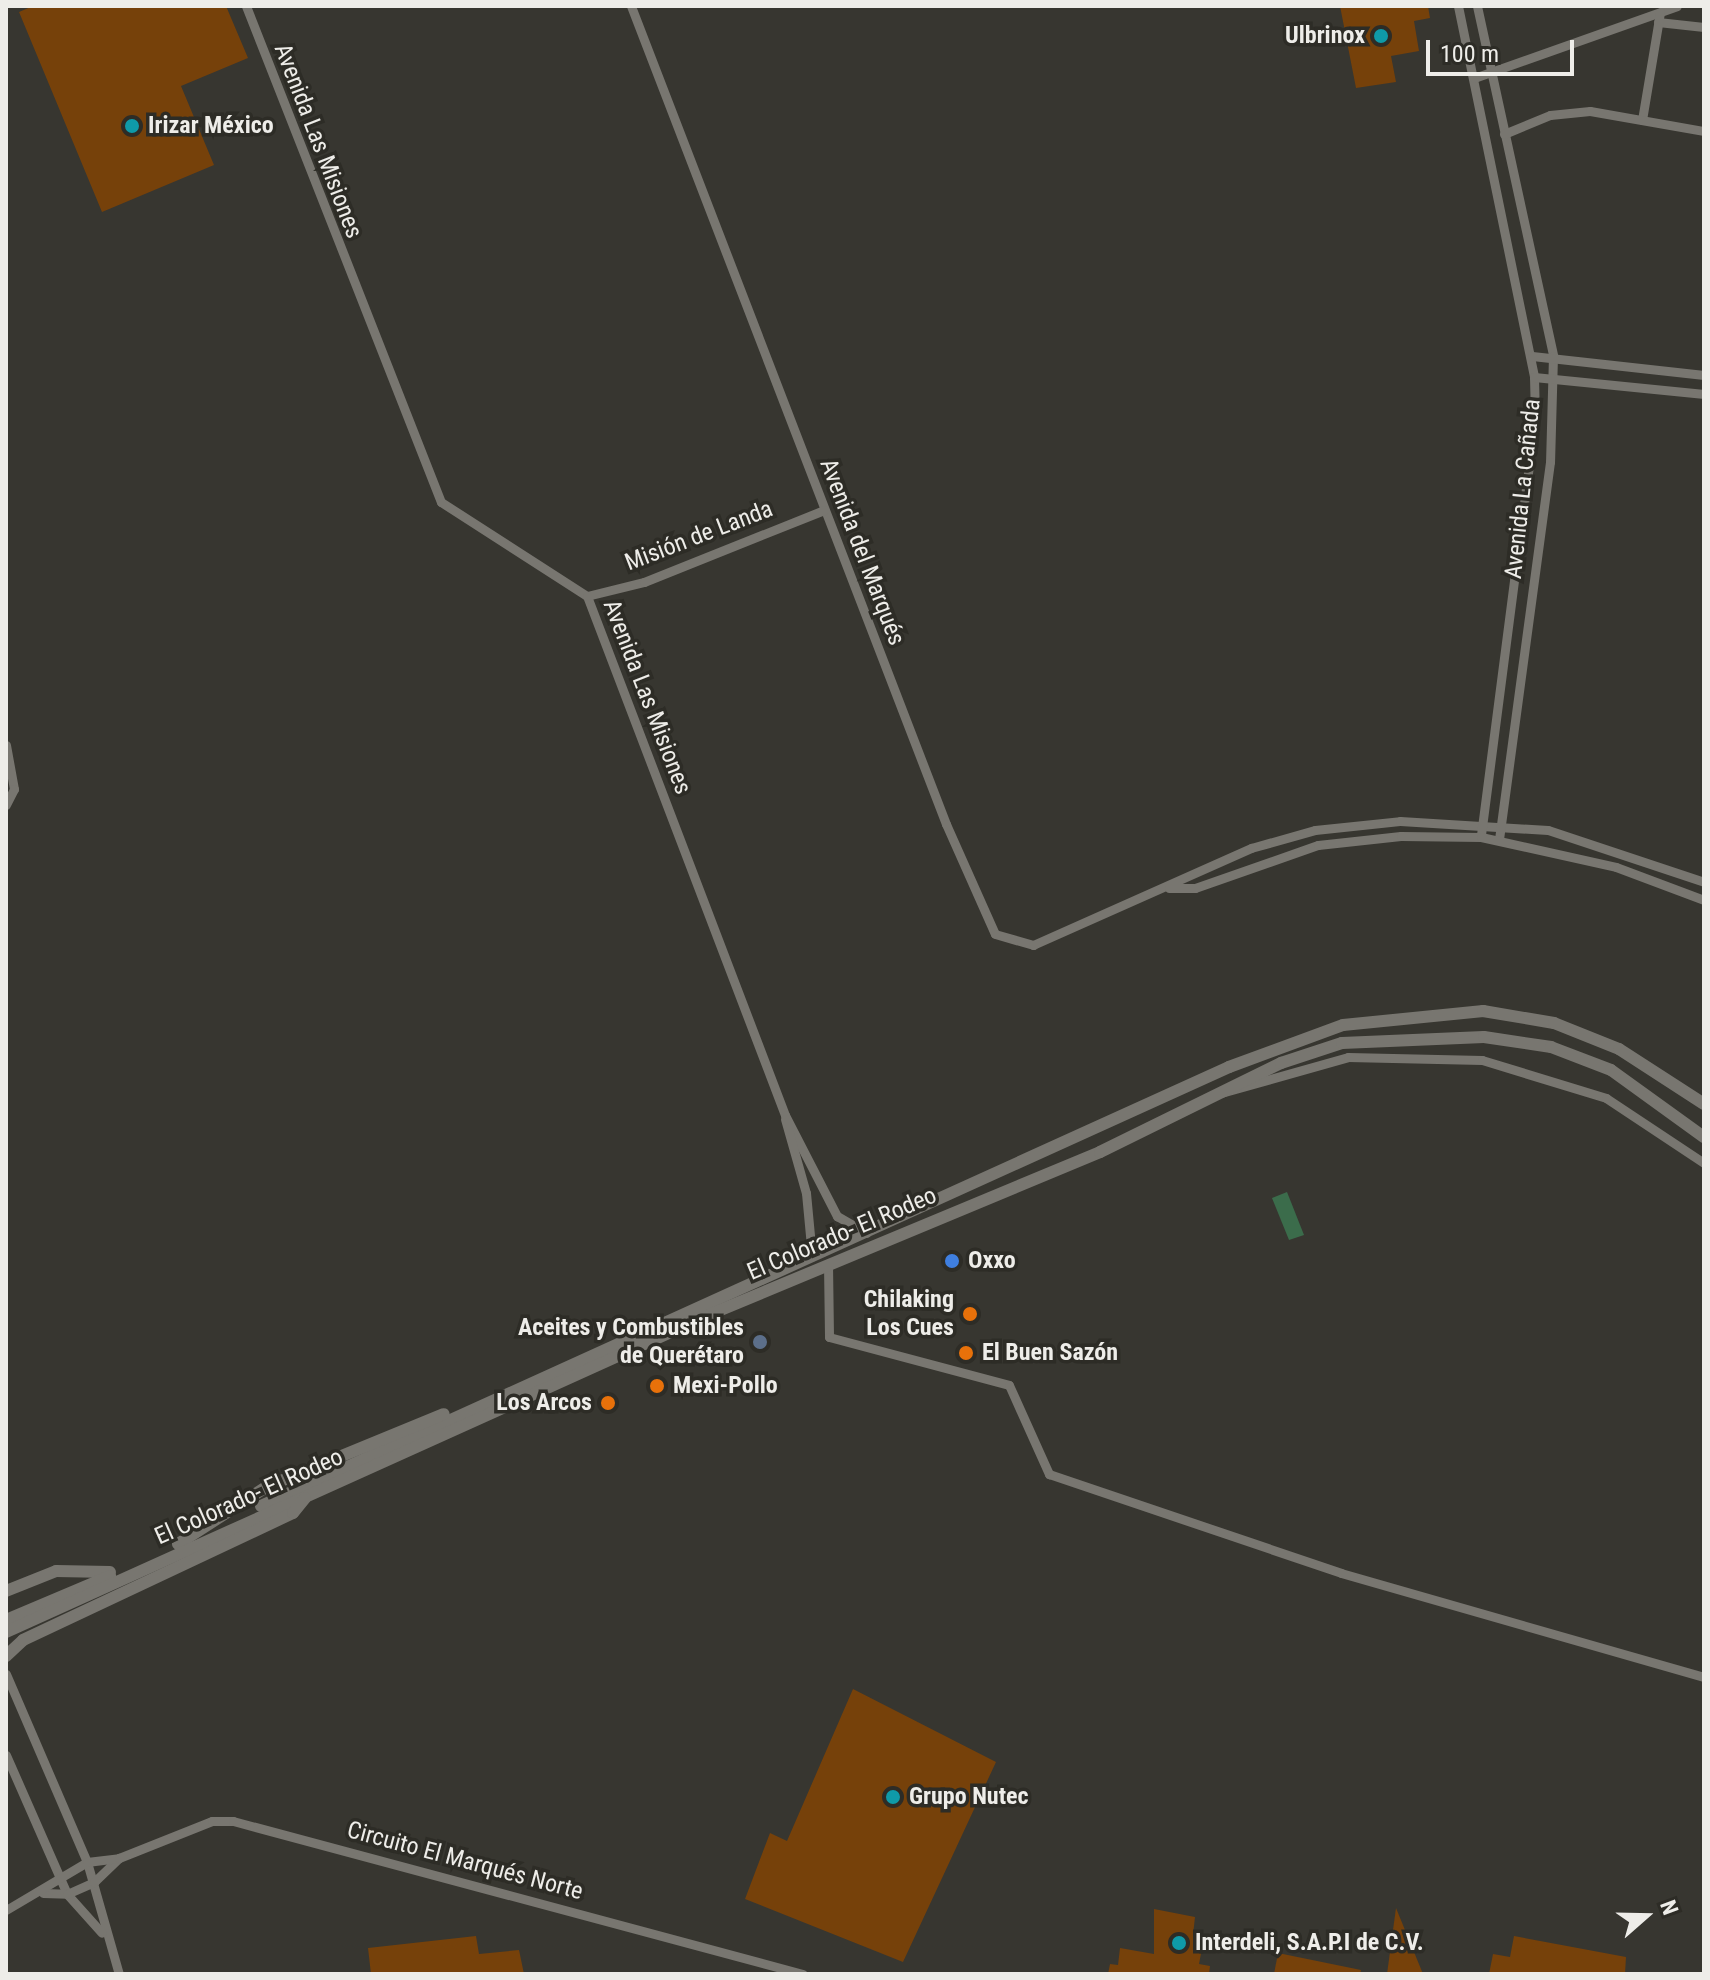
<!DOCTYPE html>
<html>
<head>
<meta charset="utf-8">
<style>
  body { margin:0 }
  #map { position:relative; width:1710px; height:1980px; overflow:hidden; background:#373630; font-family:"Roboto Condensed",sans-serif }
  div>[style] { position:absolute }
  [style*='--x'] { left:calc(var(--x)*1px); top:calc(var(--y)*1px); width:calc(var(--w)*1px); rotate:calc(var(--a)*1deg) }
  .green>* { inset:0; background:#3b6c4b }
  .building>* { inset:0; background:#76410a }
  .street>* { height:9px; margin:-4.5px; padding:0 4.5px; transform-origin:4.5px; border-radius:4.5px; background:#787670 }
  .secondary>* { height:12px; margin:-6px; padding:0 6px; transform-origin:6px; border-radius:6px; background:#787670 }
  .dots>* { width:22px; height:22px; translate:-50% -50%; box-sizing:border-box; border:4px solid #2d2c26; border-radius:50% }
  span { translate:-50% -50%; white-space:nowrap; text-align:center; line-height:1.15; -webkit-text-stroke:7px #2d2c26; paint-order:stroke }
  .poi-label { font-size:24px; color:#eeede9; font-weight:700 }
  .right { translate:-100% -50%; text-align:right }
  .left { translate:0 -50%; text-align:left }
  .street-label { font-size:24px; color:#eeede9 }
  .frame { position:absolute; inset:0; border:8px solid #eeede9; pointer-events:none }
  .north { position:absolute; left:1606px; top:1876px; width:80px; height:80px; -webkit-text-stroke:6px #2d2c26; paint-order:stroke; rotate:70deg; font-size:22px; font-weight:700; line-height:32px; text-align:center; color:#eeede9 }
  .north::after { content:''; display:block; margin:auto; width:28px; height:36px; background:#eeede9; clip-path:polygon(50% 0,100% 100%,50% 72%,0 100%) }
  .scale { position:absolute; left:1426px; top:40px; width:148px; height:36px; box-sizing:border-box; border:4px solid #eeede9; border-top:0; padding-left:10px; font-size:24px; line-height:28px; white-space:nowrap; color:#eeede9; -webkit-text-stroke:6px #2d2c26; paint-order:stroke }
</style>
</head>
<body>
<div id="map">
  <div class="green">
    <div style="clip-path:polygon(1287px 1192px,1304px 1235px,1289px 1240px,1272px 1198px)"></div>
  </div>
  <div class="building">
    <div style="clip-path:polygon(33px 6px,226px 6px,248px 58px,181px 86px,214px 165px,102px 212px,19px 12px)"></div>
    <div style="clip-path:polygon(1340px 6px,1428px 6px,1430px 18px,1414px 21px,1419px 51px,1391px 56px,1396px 82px,1356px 88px)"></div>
    <div style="clip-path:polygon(853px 1689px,996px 1762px,903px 1962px,745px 1899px,770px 1833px,787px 1841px)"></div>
    <div style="clip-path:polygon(1396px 1908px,1423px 1974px,1387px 1974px)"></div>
    <div style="clip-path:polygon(1154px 1909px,1195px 1917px,1193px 1935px,1204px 1938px,1199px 1964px,1210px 1966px,1209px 1974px,1108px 1974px,1110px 1964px,1118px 1965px,1120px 1948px,1154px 1954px)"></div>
    <div style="clip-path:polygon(476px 1936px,479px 1954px,519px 1950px,524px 1974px,371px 1974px,368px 1948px)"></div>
    <div style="clip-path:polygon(1514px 1936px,1626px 1957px,1625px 1974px,1489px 1974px,1493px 1954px,1510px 1957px)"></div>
    <div style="clip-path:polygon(1278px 1953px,1361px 1970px,1360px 1974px,1274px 1974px)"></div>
  </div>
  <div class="street">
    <div style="--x:246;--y:6;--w:533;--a:68.54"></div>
    <div style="--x:441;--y:502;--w:174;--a:32.8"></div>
    <div style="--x:587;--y:596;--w:555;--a:69.12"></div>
    <div style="--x:785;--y:1115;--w:114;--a:62.8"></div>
    <div style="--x:837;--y:1216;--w:34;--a:30"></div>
    <div style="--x:631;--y:6;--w:877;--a:68.94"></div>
    <div style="--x:946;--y:824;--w:120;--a:66"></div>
    <div style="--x:995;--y:934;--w:40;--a:16"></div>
    <div style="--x:1033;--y:945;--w:239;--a:-24"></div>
    <div style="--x:1251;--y:848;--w:66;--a:-15.7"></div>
    <div style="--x:1315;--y:830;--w:85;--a:-6"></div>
    <div style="--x:1400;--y:821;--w:148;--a:3.5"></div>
    <div style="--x:1548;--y:830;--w:164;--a:18.4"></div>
    <div style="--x:1458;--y:6;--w:379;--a:78.4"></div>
    <div style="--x:1534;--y:377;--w:42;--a:88.6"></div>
    <div style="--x:1535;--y:419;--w:421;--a:97.4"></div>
    <div style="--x:1477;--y:6;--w:358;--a:77.7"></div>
    <div style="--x:1553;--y:356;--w:106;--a:91.6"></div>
    <div style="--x:1550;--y:462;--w:380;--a:97.7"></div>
    <div style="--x:1658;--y:22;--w:46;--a:6.2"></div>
    <div style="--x:1474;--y:78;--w:215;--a:-19.5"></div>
    <div style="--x:1642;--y:120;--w:109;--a:-80.5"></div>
    <div style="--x:1504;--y:134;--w:50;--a:-22.4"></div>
    <div style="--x:1550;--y:115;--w:40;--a:-5.7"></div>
    <div style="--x:1590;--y:111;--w:116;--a:10"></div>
    <div style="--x:1532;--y:356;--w:173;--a:6.3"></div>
    <div style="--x:1534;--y:377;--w:171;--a:5.7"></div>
    <div style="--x:587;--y:596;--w:59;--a:-13.8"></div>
    <div style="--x:644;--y:582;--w:194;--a:-21.8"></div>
    <div style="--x:6;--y:745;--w:45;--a:79.7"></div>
    <div style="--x:14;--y:789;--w:18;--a:117"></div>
    <div style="--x:1169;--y:888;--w:26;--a:0"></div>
    <div style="--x:1195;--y:888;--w:130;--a:-19.3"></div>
    <div style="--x:1318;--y:845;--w:83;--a:-6.2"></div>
    <div style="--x:1401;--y:836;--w:80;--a:0.7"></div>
    <div style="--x:1481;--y:837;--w:138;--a:12.5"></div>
    <div style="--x:1616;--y:867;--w:94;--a:20.6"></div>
    <div style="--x:1221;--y:1093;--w:132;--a:-15.8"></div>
    <div style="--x:1348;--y:1057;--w:134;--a:1.3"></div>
    <div style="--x:1482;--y:1060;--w:130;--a:17"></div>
    <div style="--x:1606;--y:1098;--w:118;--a:33.6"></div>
    <div style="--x:785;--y:1119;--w:77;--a:74.2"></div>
    <div style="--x:806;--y:1193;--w:64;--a:84.6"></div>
    <div style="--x:828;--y:1264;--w:73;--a:89.2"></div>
    <div style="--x:829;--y:1337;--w:186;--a:14.9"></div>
    <div style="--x:1009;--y:1385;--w:98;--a:65.8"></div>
    <div style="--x:1049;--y:1474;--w:308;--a:18.7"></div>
    <div style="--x:1341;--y:1573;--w:378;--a:16"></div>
    <div style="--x:6;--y:1674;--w:205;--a:66.7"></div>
    <div style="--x:87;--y:1862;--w:116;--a:74.1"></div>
    <div style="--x:6;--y:1755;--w:152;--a:66.3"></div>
    <div style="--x:67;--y:1894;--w:52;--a:48.1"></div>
    <div style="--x:43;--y:1893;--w:24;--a:2"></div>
    <div style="--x:67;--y:1894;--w:30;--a:-24"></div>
    <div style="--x:94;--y:1882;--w:35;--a:-44"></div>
    <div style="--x:6;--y:1910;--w:94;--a:-30.7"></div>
    <div style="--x:87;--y:1862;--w:32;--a:-7"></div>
    <div style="--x:119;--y:1858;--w:100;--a:-21.7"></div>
    <div style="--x:212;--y:1821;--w:21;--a:0"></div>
    <div style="--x:233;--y:1821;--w:590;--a:15.03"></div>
  </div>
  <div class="secondary">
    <div style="--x:261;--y:1506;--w:1063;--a:-24.39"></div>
    <div style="--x:1229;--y:1067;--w:121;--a:-20.2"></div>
    <div style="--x:1343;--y:1025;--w:141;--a:-5.7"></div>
    <div style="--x:1483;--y:1011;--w:72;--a:9.6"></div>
    <div style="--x:1554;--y:1023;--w:70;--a:21.8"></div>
    <div style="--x:1619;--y:1049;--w:101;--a:32.9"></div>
    <div style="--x:178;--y:1544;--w:105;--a:-32.9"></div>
    <div style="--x:266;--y:1487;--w:192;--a:-22.3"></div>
    <div style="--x:6;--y:1591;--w:54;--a:-21.8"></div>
    <div style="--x:56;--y:1571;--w:54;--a:1.1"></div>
    <div style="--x:6;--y:1620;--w:113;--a:-22.9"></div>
    <div style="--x:6;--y:1632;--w:773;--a:-24.28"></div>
    <div style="--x:711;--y:1314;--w:421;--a:-22.6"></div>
    <div style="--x:1100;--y:1152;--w:202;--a:-26.2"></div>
    <div style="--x:1281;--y:1063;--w:64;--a:-18.2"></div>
    <div style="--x:1342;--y:1043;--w:142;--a:-2.4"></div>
    <div style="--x:1484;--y:1037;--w:68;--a:8.5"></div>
    <div style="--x:1551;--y:1047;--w:64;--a:21"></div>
    <div style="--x:1611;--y:1070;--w:115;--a:35.8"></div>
    <div style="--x:6;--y:1656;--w:23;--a:-43"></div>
    <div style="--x:23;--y:1640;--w:298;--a:-25.2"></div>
    <div style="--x:293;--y:1513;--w:19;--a:-51"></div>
  </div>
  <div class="dots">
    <div style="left:1381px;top:36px;background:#0f9aa8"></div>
    <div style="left:132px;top:126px;background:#0f9aa8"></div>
    <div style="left:952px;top:1261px;background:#3f7fe0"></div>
    <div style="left:970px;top:1314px;background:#e8710a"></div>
    <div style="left:760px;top:1342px;background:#5c6f8a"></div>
    <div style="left:966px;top:1353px;background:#e8710a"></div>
    <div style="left:657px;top:1386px;background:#e8710a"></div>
    <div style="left:608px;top:1403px;background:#e8710a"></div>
    <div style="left:893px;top:1797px;background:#0f9aa8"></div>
    <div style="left:1179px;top:1943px;background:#0f9aa8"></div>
  </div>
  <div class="poi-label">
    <span class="right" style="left:1365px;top:36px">Ulbrinox</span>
    <span class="left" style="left:148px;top:126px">Irizar México</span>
    <span class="left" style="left:968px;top:1261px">Oxxo</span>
    <span class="right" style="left:954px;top:1314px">Chilaking<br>Los Cues</span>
    <span class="right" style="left:744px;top:1342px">Aceites y Combustibles<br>de Querétaro</span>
    <span class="left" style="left:982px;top:1353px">El Buen Sazón</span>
    <span class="left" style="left:673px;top:1386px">Mexi-Pollo</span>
    <span class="right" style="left:592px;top:1403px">Los Arcos</span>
    <span class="left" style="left:909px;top:1797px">Grupo Nutec</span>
    <span class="left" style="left:1195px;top:1943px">Interdeli, S.A.P.I de C.V.</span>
  </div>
  <div class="street-label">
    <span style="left:318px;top:141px;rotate:69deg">Avenida Las Misiones</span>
    <span style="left:1523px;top:489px;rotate:-84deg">Avenida La Cañada</span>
    <span style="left:699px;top:536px;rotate:-21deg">Misión de Landa</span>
    <span style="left:862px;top:552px;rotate:69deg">Avenida del Marqués</span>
    <span style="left:647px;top:697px;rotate:69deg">Avenida Las Misiones</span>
    <span style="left:842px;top:1234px;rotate:-23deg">El Colorado- El Rodeo</span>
    <span style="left:249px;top:1497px;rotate:-24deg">El Colorado- El Rodeo</span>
    <span style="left:465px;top:1861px;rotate:15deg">Circuito El Marqués Norte</span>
  </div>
  <div class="frame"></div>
  <div class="north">N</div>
  <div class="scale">100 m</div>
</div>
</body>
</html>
